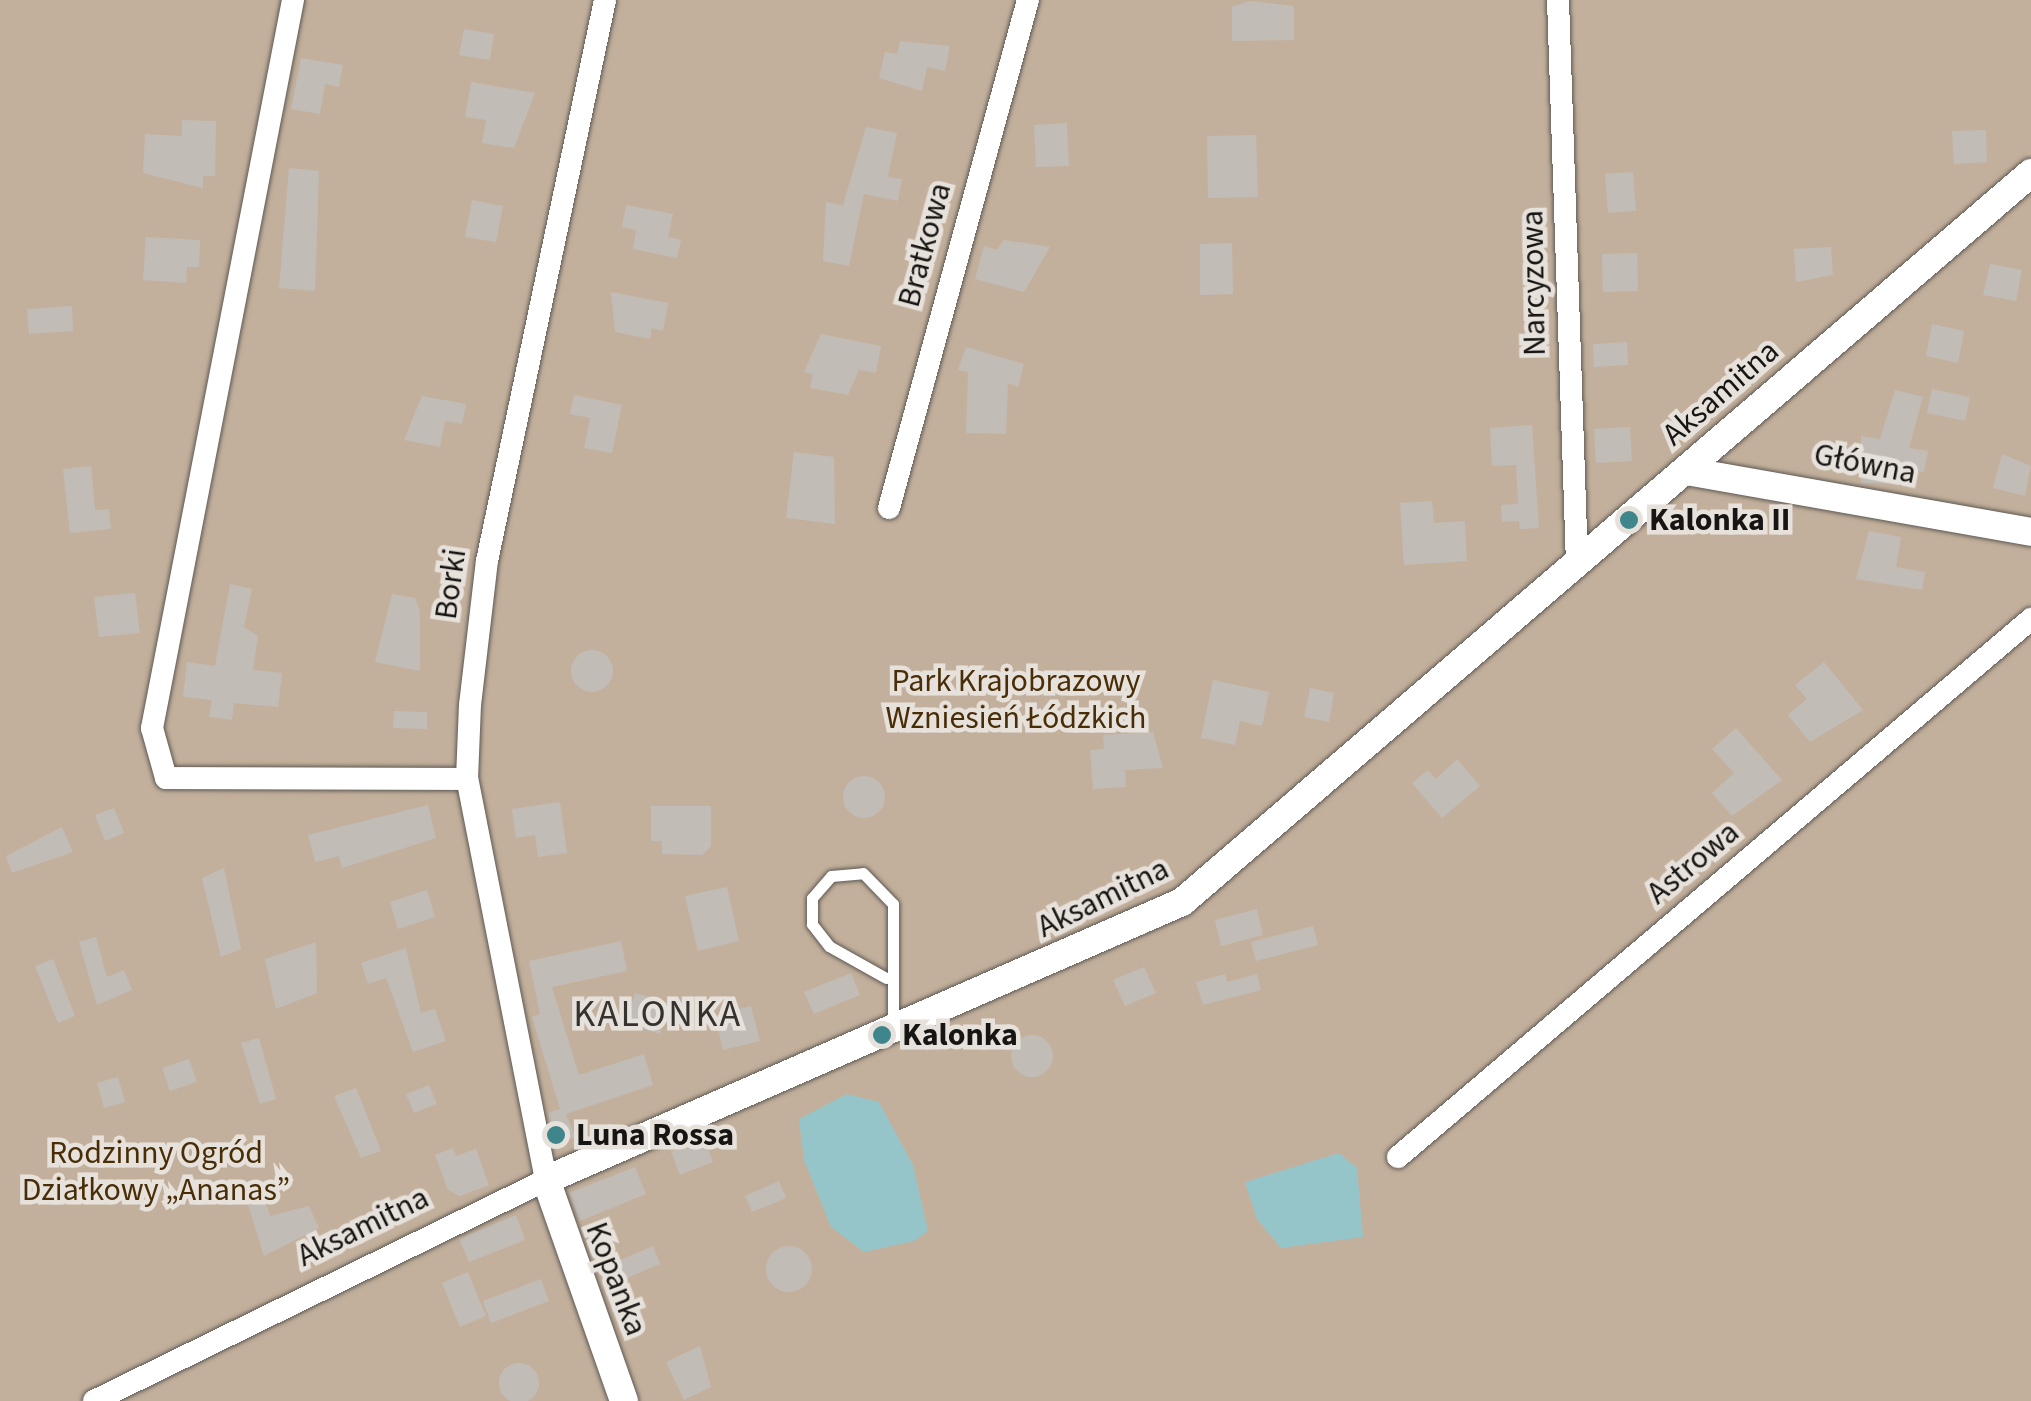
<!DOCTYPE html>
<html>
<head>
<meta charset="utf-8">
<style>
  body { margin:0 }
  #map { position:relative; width:2031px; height:1401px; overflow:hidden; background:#e7e1db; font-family:"Source Sans 3",sans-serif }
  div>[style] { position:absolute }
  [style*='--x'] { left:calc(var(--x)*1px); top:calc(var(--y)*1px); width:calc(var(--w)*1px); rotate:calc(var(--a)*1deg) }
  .green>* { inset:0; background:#c3b09c }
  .water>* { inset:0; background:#96c5c9 }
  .building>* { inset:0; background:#c2bcb7 }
  .round { border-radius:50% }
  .roads { filter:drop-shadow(0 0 2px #5e5954) drop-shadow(0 0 2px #5e5954) }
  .service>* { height:11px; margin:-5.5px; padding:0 5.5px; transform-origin:5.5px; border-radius:5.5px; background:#fff }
  .minor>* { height:22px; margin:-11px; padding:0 11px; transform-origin:11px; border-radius:11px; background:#fff }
  .tertiary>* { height:28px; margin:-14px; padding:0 14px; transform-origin:14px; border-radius:14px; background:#fff }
  .dots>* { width:28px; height:28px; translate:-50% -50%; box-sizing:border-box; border:5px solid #e7e1db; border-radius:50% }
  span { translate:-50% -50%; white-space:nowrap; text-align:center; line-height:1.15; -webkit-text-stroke:9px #e7e1db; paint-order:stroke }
  .street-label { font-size:32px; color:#171513 }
  .poi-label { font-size:32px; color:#171513; font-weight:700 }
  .left { translate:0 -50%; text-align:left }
  .park-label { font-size:32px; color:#482d07 }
  .quarter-label { font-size:38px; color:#36322e; letter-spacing:2.5px }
</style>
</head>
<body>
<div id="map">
  <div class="green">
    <div style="clip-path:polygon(0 0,2031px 0,2031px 1401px,0 1401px)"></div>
  </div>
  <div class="water">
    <div style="clip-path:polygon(847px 1094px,879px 1102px,913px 1165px,928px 1231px,914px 1241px,864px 1252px,831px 1227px,804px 1160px,799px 1119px)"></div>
    <div style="clip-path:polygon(1339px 1153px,1357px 1168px,1363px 1237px,1281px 1248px,1257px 1219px,1245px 1182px)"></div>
  </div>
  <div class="building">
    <div style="clip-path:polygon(1250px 1px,1294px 6px,1294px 40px,1232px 41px,1232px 7px)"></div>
    <div style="clip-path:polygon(464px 29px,494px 34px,490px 60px,459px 55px)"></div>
    <div style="clip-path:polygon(900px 41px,950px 46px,945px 71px,927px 67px,922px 91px,879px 78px,885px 52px,897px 54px)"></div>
    <div style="clip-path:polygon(301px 58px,343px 65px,339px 87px,325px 84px,320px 114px,291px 109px)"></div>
    <div style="clip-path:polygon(471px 82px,535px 93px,514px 148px,482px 143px,486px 120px,465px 117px)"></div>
    <div style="clip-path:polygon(182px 120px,216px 121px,215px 176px,203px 176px,203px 188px,143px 173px,145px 134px,182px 136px)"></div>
    <div style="clip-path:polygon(1067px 123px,1069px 166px,1036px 167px,1034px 125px)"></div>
    <div style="clip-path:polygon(866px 127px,897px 133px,888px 177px,902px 179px,898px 201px,864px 194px,849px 266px,823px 261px,826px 202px,843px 205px)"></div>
    <div style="clip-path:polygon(1986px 130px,1987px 162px,1954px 164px,1952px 131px)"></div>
    <div style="clip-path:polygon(1256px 135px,1258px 197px,1208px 198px,1207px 136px)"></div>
    <div style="clip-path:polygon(289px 168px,319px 171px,315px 291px,279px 288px)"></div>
    <div style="clip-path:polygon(1633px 172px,1636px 211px,1608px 213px,1605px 174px)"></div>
    <div style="clip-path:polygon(472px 200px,503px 206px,496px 242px,465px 237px)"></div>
    <div style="clip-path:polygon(626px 205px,673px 214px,668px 237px,681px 240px,677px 258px,633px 249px,636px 230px,622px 227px)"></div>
    <div style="clip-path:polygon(146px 237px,200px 240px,199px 267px,187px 267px,186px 283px,143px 280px)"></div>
    <div style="clip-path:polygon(1004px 240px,1050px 247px,1024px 292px,975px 279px,984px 246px,997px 250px)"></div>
    <div style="clip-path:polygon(1232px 243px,1233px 294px,1200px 295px,1200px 244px)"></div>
    <div style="clip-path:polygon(1831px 247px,1833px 275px,1796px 282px,1794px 249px)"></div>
    <div style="clip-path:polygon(1637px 253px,1638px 291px,1603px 292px,1602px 254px)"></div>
    <div style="clip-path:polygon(1990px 264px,2022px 270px,2016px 301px,1983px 295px)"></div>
    <div style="clip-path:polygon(611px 292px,668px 303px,663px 331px,652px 328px,650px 339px,615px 332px)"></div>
    <div style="clip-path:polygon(72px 306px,73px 331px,29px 334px,27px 309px)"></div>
    <div style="clip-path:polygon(1932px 324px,1964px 331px,1958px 363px,1926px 356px)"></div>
    <div style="clip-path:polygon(821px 334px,881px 346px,876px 373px,859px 370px,848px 395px,810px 388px,813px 374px,804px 372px)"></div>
    <div style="clip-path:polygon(1627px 342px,1628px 365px,1594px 367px,1593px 344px)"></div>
    <div style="clip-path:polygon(966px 347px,1024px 364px,1018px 387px,1008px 383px,1006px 434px,966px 433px,968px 372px,958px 370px)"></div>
    <div style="clip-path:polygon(1932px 389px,1970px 397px,1965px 421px,1927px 413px)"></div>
    <div style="clip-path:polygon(1895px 390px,1923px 397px,1909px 448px,1928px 451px,1924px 472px,1907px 469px,1905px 484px,1861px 483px,1861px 436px,1880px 439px)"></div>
    <div style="clip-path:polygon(574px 395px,622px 405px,612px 453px,584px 448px,590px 418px,570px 414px)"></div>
    <div style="clip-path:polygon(422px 396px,466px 404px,462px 424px,445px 421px,440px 447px,404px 440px)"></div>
    <div style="clip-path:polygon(1532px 425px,1539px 528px,1520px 529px,1519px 521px,1502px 522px,1501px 505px,1518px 504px,1516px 465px,1492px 466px,1490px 428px)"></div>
    <div style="clip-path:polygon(1630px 427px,1632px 461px,1596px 463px,1594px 429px)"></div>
    <div style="clip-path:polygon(794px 452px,834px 457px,835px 524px,786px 518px)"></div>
    <div style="clip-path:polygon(2002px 454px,2031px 466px,2025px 496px,1993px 488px)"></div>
    <div style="clip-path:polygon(91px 466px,95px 510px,109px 509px,111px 529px,70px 533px,63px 469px)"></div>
    <div style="clip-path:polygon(1432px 501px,1434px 523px,1465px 521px,1467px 561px,1404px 565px,1400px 503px)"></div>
    <div style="clip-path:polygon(1869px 531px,1901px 537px,1896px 567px,1925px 572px,1922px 590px,1856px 579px)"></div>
    <div style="clip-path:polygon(230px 584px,252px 589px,244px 627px,258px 636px,253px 670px,282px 673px,278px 707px,234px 703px,232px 720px,209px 717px,212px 700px,183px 697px,187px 662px,215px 666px)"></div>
    <div style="clip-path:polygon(135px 593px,140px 633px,99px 637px,94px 597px)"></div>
    <div style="clip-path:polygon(392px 594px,415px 598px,420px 611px,420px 671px,375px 662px)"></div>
    <div class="round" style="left:571px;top:650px;width:42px;height:42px"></div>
    <div style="clip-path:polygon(1824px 662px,1863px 710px,1810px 742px,1788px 715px,1807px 699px,1795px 685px)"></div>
    <div style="clip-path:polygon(1213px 680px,1269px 692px,1262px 726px,1240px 721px,1235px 745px,1201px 738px)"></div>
    <div style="clip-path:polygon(1310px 688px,1334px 693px,1329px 722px,1304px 717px)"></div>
    <div style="clip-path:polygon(394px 711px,427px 712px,427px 729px,393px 728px)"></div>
    <div style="clip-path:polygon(1736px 728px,1782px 780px,1732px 816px,1712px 793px,1734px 773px,1712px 749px)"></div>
    <div style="clip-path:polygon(1153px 732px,1163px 768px,1125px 770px,1126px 787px,1093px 789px,1090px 750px,1104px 749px,1103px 735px)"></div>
    <div style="clip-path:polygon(1457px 759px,1480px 786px,1442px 818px,1412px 783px,1428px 770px,1436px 779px)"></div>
    <div class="round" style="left:843px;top:776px;width:42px;height:42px"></div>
    <div style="clip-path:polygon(560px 802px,567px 853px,538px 857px,535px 835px,516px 838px,512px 809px)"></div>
    <div style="clip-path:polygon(428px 805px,436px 838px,342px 868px,339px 856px,315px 862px,308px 835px)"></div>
    <div style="clip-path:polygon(651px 806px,711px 806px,711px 846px,702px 855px,662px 854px,662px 841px,651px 841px)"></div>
    <div style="clip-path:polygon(114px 808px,124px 833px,105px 841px,95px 815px)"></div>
    <div style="clip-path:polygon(62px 827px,73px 852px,12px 873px,6px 856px)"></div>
    <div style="clip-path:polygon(224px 868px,241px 949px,221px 957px,202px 878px)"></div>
    <div style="clip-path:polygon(727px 887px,739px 941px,698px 951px,685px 896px)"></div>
    <div style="clip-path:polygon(427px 890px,435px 917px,398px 929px,390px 902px)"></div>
    <div style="clip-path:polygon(1257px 909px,1263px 935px,1221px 946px,1215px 920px)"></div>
    <div style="clip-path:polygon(1313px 926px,1318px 945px,1256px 961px,1251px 942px)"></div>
    <div style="clip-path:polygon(96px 937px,107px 977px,124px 970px,132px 990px,97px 1005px,79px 942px)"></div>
    <div style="clip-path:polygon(621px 941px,627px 971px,552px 987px,579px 1075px,644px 1054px,653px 1085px,566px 1114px,575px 1137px,554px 1145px,548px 1113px,560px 1109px,532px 1017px,540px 1014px,529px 961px)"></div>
    <div style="clip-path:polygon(316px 942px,317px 993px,276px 1009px,265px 959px)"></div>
    <div style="clip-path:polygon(406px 948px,421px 1013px,435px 1009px,446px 1041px,413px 1052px,386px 978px,368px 984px,361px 963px)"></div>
    <div style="clip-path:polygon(53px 959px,75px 1016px,58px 1023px,35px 966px)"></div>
    <div style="clip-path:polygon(1144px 967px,1156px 993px,1125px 1006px,1113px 980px)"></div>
    <div style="clip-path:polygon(851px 973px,860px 995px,814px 1014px,804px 992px)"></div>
    <div style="clip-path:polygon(1225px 974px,1227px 982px,1257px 974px,1261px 990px,1203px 1005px,1196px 982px)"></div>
    <div style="clip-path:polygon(635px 993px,669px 1003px,660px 1034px,626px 1024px)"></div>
    <div style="clip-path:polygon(751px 1006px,760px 1041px,723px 1050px,715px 1015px)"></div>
    <div class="round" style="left:1011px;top:1035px;width:42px;height:42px"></div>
    <div style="clip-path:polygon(259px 1038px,276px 1099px,260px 1104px,241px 1043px)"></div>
    <div style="clip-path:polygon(189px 1059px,197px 1082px,170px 1091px,162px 1068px)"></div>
    <div style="clip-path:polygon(118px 1077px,125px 1102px,104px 1108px,97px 1083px)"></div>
    <div style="clip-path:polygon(429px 1085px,437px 1104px,414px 1113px,406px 1094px)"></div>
    <div style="clip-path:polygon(356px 1088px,381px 1151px,361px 1158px,334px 1096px)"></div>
    <div style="clip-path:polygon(704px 1139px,713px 1162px,680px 1175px,671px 1152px)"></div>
    <div style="clip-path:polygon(453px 1148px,456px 1156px,476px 1149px,489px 1185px,460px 1196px,448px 1190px,435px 1155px)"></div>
    <div style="clip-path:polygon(635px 1167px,646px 1194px,580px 1221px,569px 1193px)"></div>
    <div style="clip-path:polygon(779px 1181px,786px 1198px,752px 1212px,745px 1196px)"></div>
    <div style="clip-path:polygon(262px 1189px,270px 1216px,309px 1206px,319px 1228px,264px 1256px,245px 1195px)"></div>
    <div style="clip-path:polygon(516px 1215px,525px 1240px,469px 1262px,459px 1239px)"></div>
    <div style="clip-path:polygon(653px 1246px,660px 1264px,606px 1287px,599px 1269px)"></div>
    <div class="round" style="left:766px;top:1246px;width:46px;height:46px"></div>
    <div style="clip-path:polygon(468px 1272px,486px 1316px,460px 1327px,442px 1283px)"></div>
    <div style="clip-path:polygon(541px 1279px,549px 1301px,491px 1323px,483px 1301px)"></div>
    <div style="clip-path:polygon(700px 1346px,711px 1387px,684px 1400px,666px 1362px)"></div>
    <div class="round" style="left:499px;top:1363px;width:40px;height:40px"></div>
  </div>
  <div class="roads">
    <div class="service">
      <div style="--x:886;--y:978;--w:65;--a:-150.7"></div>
      <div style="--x:829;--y:946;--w:28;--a:-128"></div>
      <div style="--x:812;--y:924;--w:26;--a:-90"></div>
      <div style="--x:812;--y:898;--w:29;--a:-49"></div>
      <div style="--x:831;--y:876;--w:32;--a:-5"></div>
      <div style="--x:863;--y:873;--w:43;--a:45.9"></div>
      <div style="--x:893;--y:904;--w:122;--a:90"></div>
    </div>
    <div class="minor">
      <div style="--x:293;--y:0;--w:742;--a:100.96"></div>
      <div style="--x:152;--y:728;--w:52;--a:74.4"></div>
      <div style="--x:166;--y:778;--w:301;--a:0.2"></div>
      <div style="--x:1558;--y:0;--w:565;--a:88.07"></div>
      <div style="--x:889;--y:508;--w:527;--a:-74.7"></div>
      <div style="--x:1398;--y:1157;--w:831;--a:-40.36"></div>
      <div style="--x:94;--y:1401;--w:503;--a:-26.06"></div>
      <div style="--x:546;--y:1180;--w:409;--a:-101.1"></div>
      <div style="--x:467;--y:779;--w:74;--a:-87.7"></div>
      <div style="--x:470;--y:705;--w:145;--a:-83.3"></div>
      <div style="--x:487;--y:561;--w:573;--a:-78.12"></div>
    </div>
    <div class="tertiary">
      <div style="--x:1686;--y:471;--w:350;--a:10"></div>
      <div style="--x:624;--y:1401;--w:234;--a:-109.4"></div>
      <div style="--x:546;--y:1180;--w:694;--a:-23.61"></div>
      <div style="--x:1182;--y:902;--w:1119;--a:-40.65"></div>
    </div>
  </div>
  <div class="dots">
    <div style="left:1629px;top:520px;background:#3e868c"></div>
    <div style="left:882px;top:1035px;background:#3e868c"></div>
    <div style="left:556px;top:1135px;background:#3e868c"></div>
  </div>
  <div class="street-label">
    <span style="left:925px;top:245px;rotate:-75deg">Bratkowa</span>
    <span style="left:1534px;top:283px;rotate:-91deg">Narcyzowa</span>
    <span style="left:1721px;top:393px;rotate:-41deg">Aksamitna</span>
    <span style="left:1865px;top:464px;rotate:11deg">Główna</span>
    <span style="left:451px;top:584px;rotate:-82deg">Borki</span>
    <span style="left:1693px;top:863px;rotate:-40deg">Astrowa</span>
    <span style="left:1103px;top:898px;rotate:-26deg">Aksamitna</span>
    <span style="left:363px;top:1227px;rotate:-26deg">Aksamitna</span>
    <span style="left:616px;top:1279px;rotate:69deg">Kopanka</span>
  </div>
  <div class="poi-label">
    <span class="left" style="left:1649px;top:520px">Kalonka II</span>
    <span class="left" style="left:902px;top:1035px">Kalonka</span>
    <span class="left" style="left:576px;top:1135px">Luna Rossa</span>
  </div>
  <div class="park-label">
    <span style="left:1016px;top:700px">Park Krajobrazowy<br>Wzniesień Łódzkich</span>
    <span style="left:156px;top:1172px">Rodzinny Ogród<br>Działkowy „Ananas”</span>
  </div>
  <div class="quarter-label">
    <span style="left:658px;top:1015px">KALONKA</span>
  </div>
</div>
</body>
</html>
